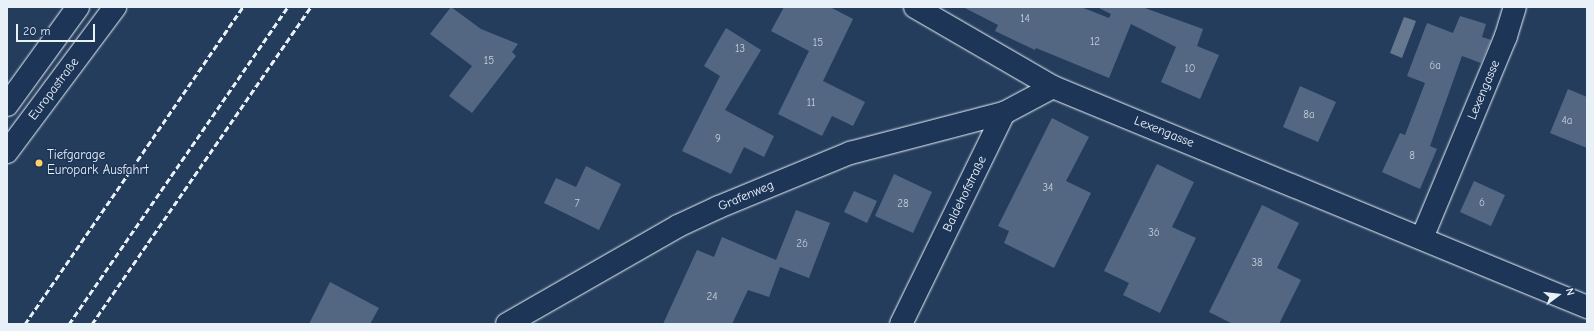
<!DOCTYPE html>
<html>
<head>
<meta charset="utf-8">
<style>
  body { margin:0 }
  #map { position:relative; width:1594px; height:331px; overflow:hidden; background:#253d5d; font-family:"Comic Neue",sans-serif }
  div>[style] { position:absolute }
  [style*='--x'] { left:calc(var(--x)*1px); top:calc(var(--y)*1px); width:calc(var(--w)*1px); rotate:calc(var(--a)*1deg) }
  .water>* { inset:0; background:#657890 }
  .building>* { inset:0; background:#536782 }
  .roads { filter:drop-shadow(0 0 1px #e8f1f8) drop-shadow(0 0 1px #e8f1f8) }
  .street>* { height:22px; margin:-11px; padding:0 11px; transform-origin:11px; border-radius:11px; background:#1d3557 }
  .secondary>* { height:22px; margin:-11px; padding:0 11px; transform-origin:11px; border-radius:11px; background:#1d3557 }
  .rail>* { height:3px; margin-top:-1.5px; transform-origin:0; background:repeating-linear-gradient(90deg,#e8f1f8 0 6px,transparent 0 9px) }
  .dots>* { width:11px; height:11px; translate:-50% -50%; box-sizing:border-box; border:2px solid #1d3557; border-radius:50% }
  span { translate:-50% -50%; white-space:nowrap; text-align:center; line-height:1.15; -webkit-text-stroke:3px #1d3557; paint-order:stroke }
  .number-label { font-size:11px; color:#c3ceda }
  .number-label span { -webkit-text-stroke-width:0 }
  .street-label { font-size:13px; color:#e8f1f8 }
  .poi-label { font-size:13px; color:#e8f1f8 }
  .left { translate:0 -50%; text-align:left }
  .frame { position:absolute; inset:0; border:8px solid #e8f1f8; pointer-events:none }
  .north { position:absolute; left:1538px; top:275px; width:40px; height:40px; -webkit-text-stroke:3px #1d3557; paint-order:stroke; rotate:75deg; font-size:11px; font-weight:700; line-height:16px; text-align:center; color:#e8f1f8 }
  .north::after { content:''; display:block; margin:auto; width:14px; height:18px; background:#e8f1f8; clip-path:polygon(50% 0,100% 100%,50% 72%,0 100%) }
  .scale { position:absolute; left:16px; top:24px; width:79px; height:18px; box-sizing:border-box; border:2px solid #e8f1f8; border-top:0; padding-left:5px; font-size:12px; line-height:14px; white-space:nowrap; color:#e8f1f8; -webkit-text-stroke:3px #1d3557; paint-order:stroke }
</style>
</head>
<body>
<div id="map">
  <div class="water">
    <div style="clip-path:polygon(1404px 17px,1416px 21px,1402px 58px,1390px 53px)"></div>
  </div>
  <div class="building">
    <div style="clip-path:polygon(451px 7px,481px 29px,518px 44px,512px 52px,516px 56px,472px 113px,449px 96px,472px 66px,430px 34px)"></div>
    <div style="clip-path:polygon(784px 7px,830px 7px,853px 19px,823px 81px,865px 102px,853px 126px,832px 116px,822px 136px,778px 114px,809px 51px,771px 31px)"></div>
    <div style="clip-path:polygon(963px 7px,1081px 7px,1109px 18px,1111px 14px,1097px 7px,1142px 7px,1203px 29px,1197px 46px,1219px 55px,1200px 99px,1161px 82px,1176px 47px,1131px 24px,1109px 78px,1036px 48px,1035px 50px,995px 31px,998px 25px)"></div>
    <div style="clip-path:polygon(1460px 16px,1486px 24px,1482px 37px,1491px 40px,1481px 63px,1462px 56px,1430px 146px,1437px 149px,1420px 189px,1382px 172px,1400px 133px,1405px 135px,1425px 83px,1407px 76px,1427px 23px,1453px 33px)"></div>
    <div style="clip-path:polygon(726px 28px,761px 50px,725px 110px,774px 136px,764px 157px,744px 147px,731px 174px,682px 151px,720px 76px,704px 66px)"></div>
    <div style="clip-path:polygon(1300px 86px,1336px 102px,1318px 142px,1283px 127px)"></div>
    <div style="clip-path:polygon(1568px 89px,1587px 97px,1587px 148px,1550px 133px)"></div>
    <div style="clip-path:polygon(1052px 118px,1089px 137px,1066px 181px,1091px 193px,1054px 268px,1004px 243px,1009px 231px,998px 226px)"></div>
    <div style="clip-path:polygon(1157px 164px,1194px 182px,1172px 227px,1196px 238px,1160px 313px,1123px 295px,1129px 283px,1104px 271px)"></div>
    <div style="clip-path:polygon(586px 166px,621px 184px,599px 230px,544px 203px,556px 178px,576px 187px)"></div>
    <div style="clip-path:polygon(894px 174px,932px 192px,913px 233px,875px 216px)"></div>
    <div style="clip-path:polygon(1474px 181px,1505px 195px,1491px 226px,1460px 212px)"></div>
    <div style="clip-path:polygon(854px 191px,877px 201px,867px 223px,844px 212px)"></div>
    <div style="clip-path:polygon(1262px 205px,1299px 223px,1277px 268px,1301px 280px,1279px 324px,1233px 324px,1209px 312px)"></div>
    <div style="clip-path:polygon(796px 210px,830px 223px,809px 278px,780px 267px,769px 297px,748px 290px,732px 324px,663px 324px,697px 250px,714px 257px,722px 237px,776px 260px)"></div>
    <div style="clip-path:polygon(330px 282px,379px 308px,370px 324px,309px 324px)"></div>
  </div>
  <div class="roads">
    <div class="street">
      <div style="--x:915;--y:7;--w:160;--a:30.1"></div>
      <div style="--x:1053;--y:87;--w:578;--a:22.39"></div>
      <div style="--x:1422;--y:238;--w:219;--a:-67.4"></div>
      <div style="--x:1506;--y:36;--w:30;--a:-73"></div>
      <div style="--x:507;--y:324;--w:197;--a:-29.8"></div>
      <div style="--x:678;--y:226;--w:45;--a:-24.9"></div>
      <div style="--x:719;--y:207;--w:142;--a:-22.4"></div>
      <div style="--x:850;--y:153;--w:159;--a:-14.6"></div>
      <div style="--x:901;--y:324;--w:235;--a:-64"></div>
      <div style="--x:1004;--y:113;--w:55;--a:-28"></div>
    </div>
    <div class="secondary">
      <div style="--x:7;--y:105;--w:121;--a:-54.1"></div>
      <div style="--x:7;--y:152;--w:181;--a:-53.3"></div>
    </div>
  </div>
  <div class="rail">
    <div style="--x:25;--y:324;--w:385;--a:-55.5"></div>
    <div style="--x:69;--y:324;--w:385;--a:-55.4"></div>
    <div style="--x:92;--y:324;--w:385;--a:-55.4"></div>
  </div>
  <div class="dots">
    <div style="left:39px;top:163px;background:#ffd166"></div>
  </div>
  <div class="number-label">
    <span style="left:1025px;top:19px">14</span>
    <span style="left:1095px;top:42px">12</span>
    <span style="left:818px;top:43px">15</span>
    <span style="left:740px;top:49px">13</span>
    <span style="left:489px;top:61px">15</span>
    <span style="left:1435px;top:66px">6a</span>
    <span style="left:1190px;top:69px">10</span>
    <span style="left:811px;top:103px">11</span>
    <span style="left:1309px;top:115px">8a</span>
    <span style="left:1567px;top:121px">4a</span>
    <span style="left:718px;top:139px">9</span>
    <span style="left:1412px;top:156px">8</span>
    <span style="left:1048px;top:188px">34</span>
    <span style="left:1482px;top:203px">6</span>
    <span style="left:577px;top:204px">7</span>
    <span style="left:903px;top:204px">28</span>
    <span style="left:1154px;top:233px">36</span>
    <span style="left:802px;top:244px">26</span>
    <span style="left:1257px;top:263px">38</span>
    <span style="left:712px;top:297px">24</span>
  </div>
  <div class="street-label">
    <span style="left:54px;top:89px;rotate:-53deg">Europastraße</span>
    <span style="left:1484px;top:90px;rotate:-67deg">Lexengasse</span>
    <span style="left:1164px;top:132px;rotate:22deg">Lexengasse</span>
    <span style="left:965px;top:194px;rotate:-64deg">Baldehofstraße</span>
    <span style="left:746px;top:196px;rotate:-23deg">Grafenweg</span>
  </div>
  <div class="poi-label">
    <span class="left" style="left:47px;top:163px">Tiefgarage<br>Europark Ausfahrt</span>
  </div>
  <div class="frame"></div>
  <div class="north">N</div>
  <div class="scale">20 m</div>
</div>
</body>
</html>
